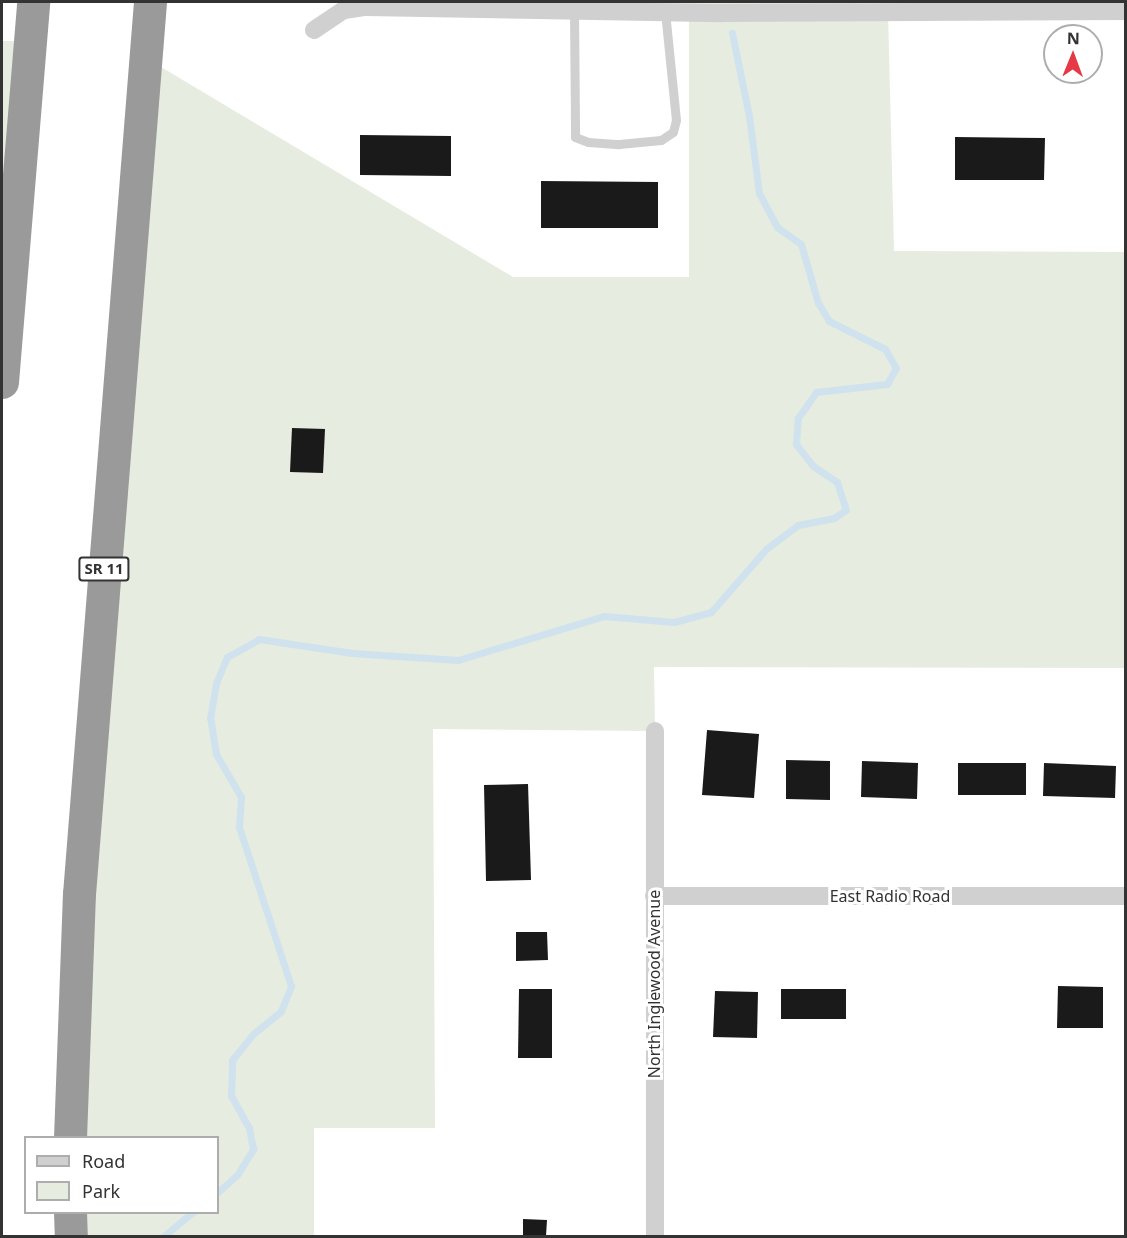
<!DOCTYPE html>
<html>
<head>
<meta charset="utf-8">
<style>
  body { margin:0 }
  #map { position:relative; width:1127px; height:1238px; overflow:hidden; background:#fff; font-family:"Noto Sans",sans-serif }
  div>[style] { position:absolute }
  [style*='--x'] { left:calc(var(--x)*1px); top:calc(var(--y)*1px); width:calc(var(--w)*1px); rotate:calc(var(--a)*1deg) }
  .green>* { inset:0; background:#e6ecdf }
  .stream>* { height:7px; margin:-3.5px; padding:0 3.5px; transform-origin:3.5px; border-radius:3.5px; background:#cfe2ee }
  .building>* { inset:0; background:#1a1a1a }
  .service>* { height:9px; margin:-4.5px; padding:0 4.5px; transform-origin:4.5px; border-radius:4.5px; background:#d0d0d0 }
  .minor>* { height:18px; margin:-9px; padding:0 9px; transform-origin:9px; border-radius:9px; background:#d0d0d0 }
  .motorway>* { height:33px; margin:-16.5px; padding:0 16.5px; transform-origin:16.5px; border-radius:16.5px; background:#9a9a9a }
  span { translate:-50% -50%; white-space:nowrap; text-align:center; line-height:1.15; -webkit-text-stroke:6px #fff; paint-order:stroke }
  .shield-label span { padding:2px 4px; background:#fff; border:2px solid; border-radius:4px; -webkit-text-stroke-width:0 }
  .shield-label { font-size:15px; color:#333; font-weight:700 }
  .street-label { font-size:16px; color:#333 }
  .frame { position:absolute; inset:0; border:3px solid #333; pointer-events:none }
  .legend { position:absolute; left:24px; top:1136px; width:195px; height:78px; box-sizing:border-box; background:#fff; border:2px solid #adadad; margin:0; padding:8px 10px; list-style:none; font-size:18px; color:#333 }
  .legend li { display:flex; align-items:center; gap:12px; height:30px }
  .legend b { width:30px; border:2px solid #adadad }
  .north { position:absolute; left:1043px; top:24px; width:60px; height:60px; box-sizing:border-box; background:#fff; border:2px solid #adadad; border-radius:50%; rotate:1deg; font-size:16px; font-weight:700; line-height:24px; text-align:center; color:#333 }
  .north::after { content:''; display:block; margin:auto; width:21px; height:27px; background:#e63946; clip-path:polygon(50% 0,100% 100%,50% 72%,0 100%) }
</style>
</head>
<body>
<div id="map">
  <div class="green">
    <div style="clip-path:polygon(540px 2px,854px 2px,861px 12px,888px 12px,894px 251px,1125px 252px,1125px 668px,654px 667px,655px 731px,433px 729px,435px 1128px,314px 1128px,314px 1236px,71px 1236px,70px 1213px,218px 1212px,218px 1138px,70px 1138px,146px 58px,513px 277px,689px 277px,689px 13px)"></div>
    <div style="clip-path:polygon(2px 41px,30px 41px,2px 382px)"></div>
  </div>
  <div class="stream">
    <div style="--x:218;--y:1192;--w:25;--a:-42"></div>
    <div style="--x:237;--y:1175;--w:31;--a:-58"></div>
    <div style="--x:253;--y:1149;--w:21;--a:-101"></div>
    <div style="--x:249;--y:1128;--w:37;--a:-119"></div>
    <div style="--x:231;--y:1096;--w:36;--a:-88"></div>
    <div style="--x:232;--y:1060;--w:33;--a:-51"></div>
    <div style="--x:253;--y:1034;--w:36;--a:-39"></div>
    <div style="--x:281;--y:1011;--w:27;--a:-68"></div>
    <div style="--x:291;--y:986;--w:167;--a:-108.1"></div>
    <div style="--x:239;--y:827;--w:30;--a:-86"></div>
    <div style="--x:241;--y:797;--w:50;--a:-120.2"></div>
    <div style="--x:216;--y:754;--w:36;--a:-99"></div>
    <div style="--x:210;--y:718;--w:36;--a:-80"></div>
    <div style="--x:216;--y:683;--w:28;--a:-67"></div>
    <div style="--x:227;--y:657;--w:37;--a:-29"></div>
    <div style="--x:259;--y:639;--w:94;--a:8.6"></div>
    <div style="--x:352;--y:653;--w:106;--a:3.8"></div>
    <div style="--x:458;--y:660;--w:152;--a:-16.8"></div>
    <div style="--x:604;--y:616;--w:70;--a:4.9"></div>
    <div style="--x:674;--y:622;--w:38;--a:-15"></div>
    <div style="--x:711;--y:612;--w:84;--a:-48.9"></div>
    <div style="--x:766;--y:549;--w:40;--a:-37"></div>
    <div style="--x:798;--y:525;--w:37;--a:-11"></div>
    <div style="--x:834;--y:518;--w:14;--a:-34"></div>
    <div style="--x:846;--y:510;--w:29;--a:-108"></div>
    <div style="--x:837;--y:482;--w:29;--a:-146"></div>
    <div style="--x:813;--y:466;--w:28;--a:-128"></div>
    <div style="--x:796;--y:444;--w:26;--a:-86"></div>
    <div style="--x:798;--y:418;--w:32;--a:-55"></div>
    <div style="--x:816;--y:392;--w:71;--a:-6.4"></div>
    <div style="--x:887;--y:384;--w:18;--a:-61"></div>
    <div style="--x:896;--y:368;--w:22;--a:-120"></div>
    <div style="--x:885;--y:349;--w:63;--a:-153.4"></div>
    <div style="--x:829;--y:321;--w:21;--a:-121"></div>
    <div style="--x:818;--y:303;--w:61;--a:-106.1"></div>
    <div style="--x:801;--y:244;--w:29;--a:-145"></div>
    <div style="--x:777;--y:227;--w:38;--a:-118"></div>
    <div style="--x:759;--y:193;--w:78;--a:-97.4"></div>
    <div style="--x:749;--y:116;--w:85;--a:-101.6"></div>
    <div style="--x:164;--y:1236;--w:38;--a:-40"></div>
  </div>
  <div class="building">
    <div style="clip-path:polygon(360px 135px,451px 136px,451px 176px,360px 175px)"></div>
    <div style="clip-path:polygon(955px 137px,1045px 138px,1044px 180px,955px 180px)"></div>
    <div style="clip-path:polygon(541px 181px,658px 182px,658px 228px,541px 228px)"></div>
    <div style="clip-path:polygon(292px 428px,325px 429px,323px 473px,290px 472px)"></div>
    <div style="clip-path:polygon(707px 730px,759px 734px,754px 798px,702px 795px)"></div>
    <div style="clip-path:polygon(786px 760px,830px 761px,830px 800px,786px 799px)"></div>
    <div style="clip-path:polygon(862px 761px,918px 763px,917px 799px,861px 797px)"></div>
    <div style="clip-path:polygon(958px 763px,1026px 763px,1026px 795px,958px 795px)"></div>
    <div style="clip-path:polygon(1044px 763px,1116px 766px,1115px 798px,1043px 796px)"></div>
    <div style="clip-path:polygon(528px 784px,531px 880px,486px 881px,484px 785px)"></div>
    <div style="clip-path:polygon(516px 932px,547px 932px,548px 960px,516px 961px)"></div>
    <div style="clip-path:polygon(1058px 986px,1103px 987px,1103px 1028px,1057px 1028px)"></div>
    <div style="clip-path:polygon(519px 989px,552px 989px,552px 1058px,518px 1058px)"></div>
    <div style="clip-path:polygon(781px 989px,846px 989px,846px 1019px,781px 1019px)"></div>
    <div style="clip-path:polygon(715px 991px,758px 992px,757px 1038px,713px 1037px)"></div>
    <div style="clip-path:polygon(523px 1219px,547px 1220px,546px 1236px,523px 1236px)"></div>
  </div>
  <div class="service">
    <div style="--x:574;--y:11;--w:126;--a:89.5"></div>
    <div style="--x:575;--y:137;--w:14;--a:21"></div>
    <div style="--x:588;--y:142;--w:31;--a:4"></div>
    <div style="--x:619;--y:144;--w:42;--a:-5.4"></div>
    <div style="--x:661;--y:140;--w:14;--a:-34"></div>
    <div style="--x:673;--y:132;--w:12;--a:-76"></div>
    <div style="--x:676;--y:120;--w:109;--a:-95.8"></div>
  </div>
  <div class="minor">
    <div style="--x:314;--y:30;--w:36;--a:-34"></div>
    <div style="--x:344;--y:10;--w:22;--a:-8"></div>
    <div style="--x:366;--y:7;--w:356;--a:1"></div>
    <div style="--x:722;--y:13;--w:404;--a:-0.3"></div>
    <div style="--x:655;--y:731;--w:505;--a:90"></div>
    <div style="--x:654;--y:896;--w:472;--a:0"></div>
  </div>
  <div class="motorway">
    <div style="--x:2;--y:382;--w:381;--a:-85.3"></div>
    <div style="--x:70;--y:1138;--w:244;--a:-87.9"></div>
    <div style="--x:79;--y:894;--w:895;--a:-85.45"></div>
    <div style="--x:70;--y:1212;--w:24;--a:88"></div>
  </div>
  <div class="shield-label">
    <span style="left:104px;top:569px">SR 11</span>
  </div>
  <div class="street-label">
    <span style="left:890px;top:896px">East Radio Road</span>
    <span style="left:654px;top:984px;rotate:-90deg">North Inglewood Avenue</span>
  </div>
  <div class="frame"></div>
  <ul class="legend">
  <li><b style="height:8px;background:#d0d0d0"></b>Road</li>
  <li><b style="height:16px;background:#e6ecdf"></b>Park</li>
  </ul>
  <div class="north">N</div>
</div>
</body>
</html>
